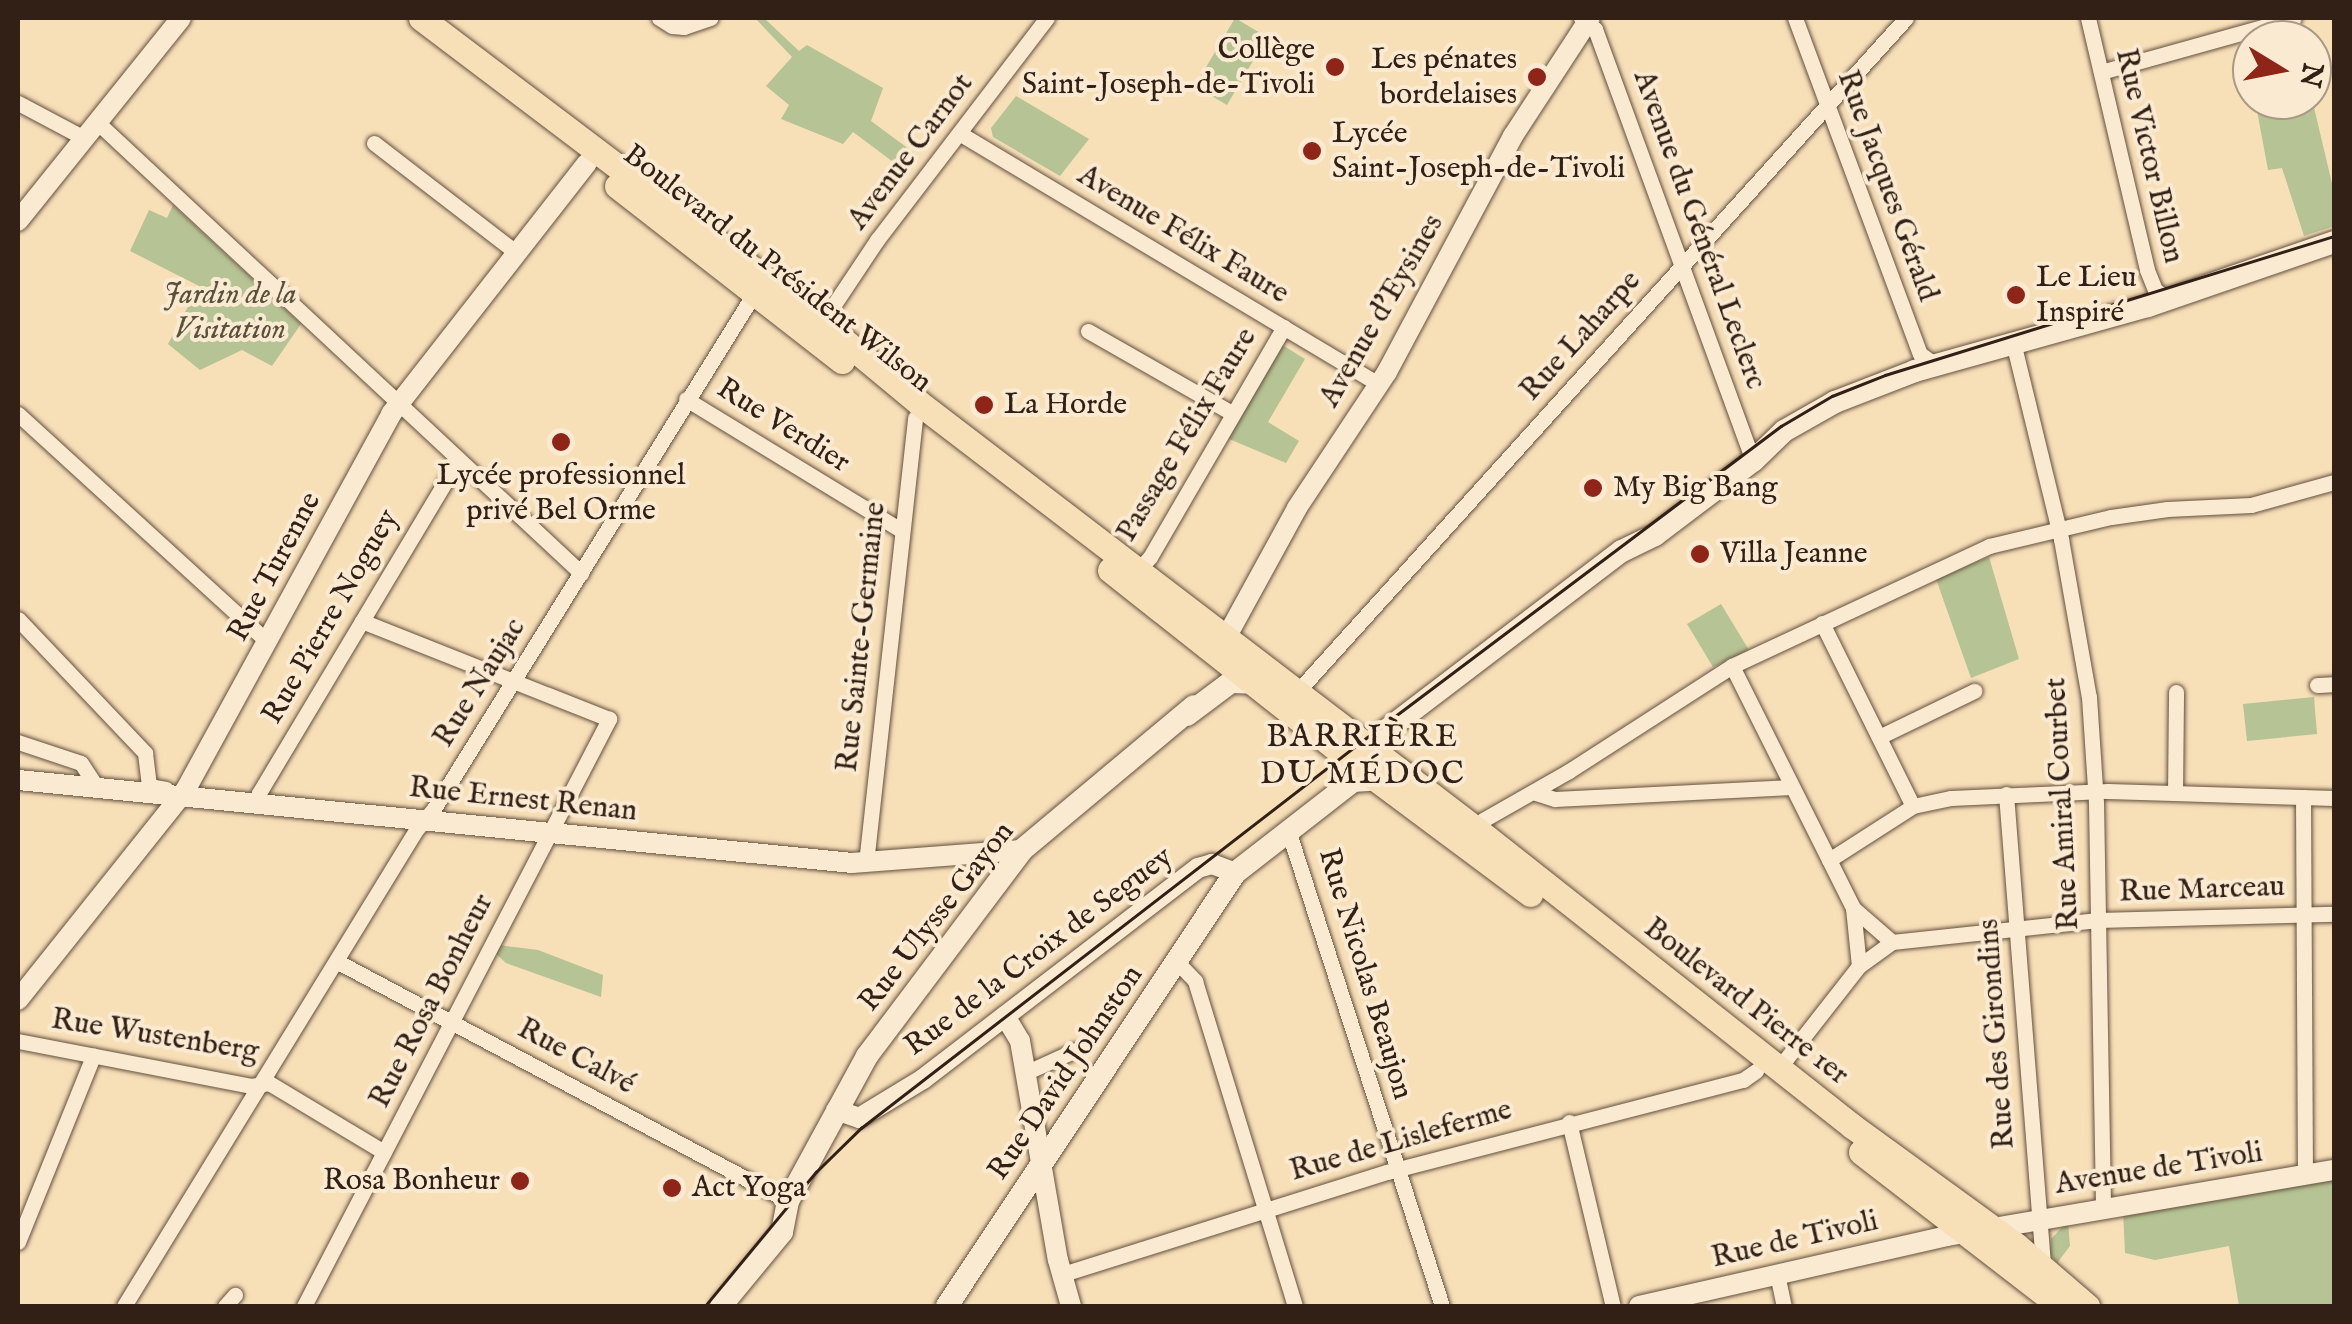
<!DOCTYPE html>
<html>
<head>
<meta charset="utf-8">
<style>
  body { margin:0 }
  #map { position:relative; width:2352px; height:1324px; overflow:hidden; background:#f7dfb8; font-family:"IM FELL English",serif }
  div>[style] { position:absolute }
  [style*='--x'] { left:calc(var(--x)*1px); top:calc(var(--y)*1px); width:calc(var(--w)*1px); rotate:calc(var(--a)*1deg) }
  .green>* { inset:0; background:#b6c394 }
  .roads { filter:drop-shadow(0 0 2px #63503e) drop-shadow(0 0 2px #63503e) }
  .minor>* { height:15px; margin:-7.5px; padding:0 7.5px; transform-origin:7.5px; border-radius:7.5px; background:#faead1 }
  .tertiary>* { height:20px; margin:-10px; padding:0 10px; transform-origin:10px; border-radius:10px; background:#faead1 }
  .secondary>* { height:22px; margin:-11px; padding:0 11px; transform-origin:11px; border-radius:11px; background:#faead1 }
  .primary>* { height:25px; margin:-12.5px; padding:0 12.5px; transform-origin:12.5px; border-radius:12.5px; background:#f7dfb8 }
  .tram>* { height:2.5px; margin:-1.25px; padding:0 1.25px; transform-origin:1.25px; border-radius:1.25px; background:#322016 }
  .dots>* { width:28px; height:28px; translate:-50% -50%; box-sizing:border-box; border:5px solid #faead1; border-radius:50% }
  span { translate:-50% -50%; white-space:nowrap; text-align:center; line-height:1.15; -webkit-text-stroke:8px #faead1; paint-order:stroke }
  .poi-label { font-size:30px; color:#322016 }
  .right { translate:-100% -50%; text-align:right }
  .left { translate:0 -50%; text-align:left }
  .street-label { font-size:30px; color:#322016 }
  .park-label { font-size:30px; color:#5a513c; font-style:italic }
  .neighbourhood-label { font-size:32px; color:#322016; letter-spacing:2.5px }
  .frame { position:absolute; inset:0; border:20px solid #322016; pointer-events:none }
  .north { position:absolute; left:2232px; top:20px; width:100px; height:100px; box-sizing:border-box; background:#faead1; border:2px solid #aa9986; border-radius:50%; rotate:100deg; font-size:28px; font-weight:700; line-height:40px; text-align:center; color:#322016 }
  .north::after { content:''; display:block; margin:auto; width:35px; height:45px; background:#8f2418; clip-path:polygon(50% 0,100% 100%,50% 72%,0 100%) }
</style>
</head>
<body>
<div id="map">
  <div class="green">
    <div style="clip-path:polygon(755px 18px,764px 18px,799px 51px,807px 45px,883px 88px,871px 121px,917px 155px,904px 170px,853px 132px,843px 144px,781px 119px,789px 105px,766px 86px,792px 57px)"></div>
    <div style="clip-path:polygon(1235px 18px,1267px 37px,1227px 105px,1195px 86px)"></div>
    <div style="clip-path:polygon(1016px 96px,1089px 139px,1060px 176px,993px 137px,991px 128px)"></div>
    <div style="clip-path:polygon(2312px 99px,2334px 192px,2334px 226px,2304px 236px,2282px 168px,2268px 170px,2255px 100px)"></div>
    <div style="clip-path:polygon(173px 205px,301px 324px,272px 366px,242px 350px,200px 370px,168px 344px,199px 286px,130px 251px,149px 210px,167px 218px)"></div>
    <div style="clip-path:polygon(1279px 343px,1305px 359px,1268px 422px,1299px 441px,1286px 463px,1222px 436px)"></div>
    <div style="clip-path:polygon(1989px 557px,2019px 659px,1971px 678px,1936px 579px)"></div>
    <div style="clip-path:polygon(1721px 604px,1749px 650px,1713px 667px,1687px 624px)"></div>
    <div style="clip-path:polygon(2314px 697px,2317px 734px,2247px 741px,2243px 704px)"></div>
    <div style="clip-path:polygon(499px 945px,538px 950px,603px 975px,601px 997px,506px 963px,495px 953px)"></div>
    <div style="clip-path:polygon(2334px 1177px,2334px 1306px,2239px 1306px,2229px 1246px,2155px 1260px,2125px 1253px,2123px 1211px,2222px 1200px)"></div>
    <div style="clip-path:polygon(2068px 1221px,2070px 1246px,2057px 1263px,2050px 1254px,2051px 1239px)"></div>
  </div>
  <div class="roads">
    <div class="minor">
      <div style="--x:659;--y:18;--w:15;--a:32"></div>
      <div style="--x:672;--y:26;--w:12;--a:5"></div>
      <div style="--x:684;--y:27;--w:28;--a:-19"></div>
      <div style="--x:1581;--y:18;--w:18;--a:38"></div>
      <div style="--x:1595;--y:29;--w:460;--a:69.9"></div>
      <div style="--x:1795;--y:18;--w:358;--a:69.6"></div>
      <div style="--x:1920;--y:354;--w:19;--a:35"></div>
      <div style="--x:2088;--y:18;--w:259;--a:76.8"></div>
      <div style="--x:2147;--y:270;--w:22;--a:68"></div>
      <div style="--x:2155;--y:290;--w:16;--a:35"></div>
      <div style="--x:2101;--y:72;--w:200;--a:-15.6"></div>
      <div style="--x:18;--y:103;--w:75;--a:27.9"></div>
      <div style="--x:97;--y:122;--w:662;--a:42.98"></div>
      <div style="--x:959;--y:133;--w:488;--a:30.9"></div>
      <div style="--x:374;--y:143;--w:180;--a:37.6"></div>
      <div style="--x:819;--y:327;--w:105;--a:-56.3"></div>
      <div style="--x:877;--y:240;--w:280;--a:-52.6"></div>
      <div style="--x:1088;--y:331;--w:166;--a:29.7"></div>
      <div style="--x:2014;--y:346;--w:199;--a:76.3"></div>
      <div style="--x:2061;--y:539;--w:160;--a:80"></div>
      <div style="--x:2089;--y:697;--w:106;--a:86.2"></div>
      <div style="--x:2096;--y:803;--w:403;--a:89"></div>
      <div style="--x:686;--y:399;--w:252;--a:31.4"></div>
      <div style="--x:18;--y:414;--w:337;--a:42.4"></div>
      <div style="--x:1137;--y:571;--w:19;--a:-47"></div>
      <div style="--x:1150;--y:557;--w:266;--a:-59.8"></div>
      <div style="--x:18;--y:619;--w:185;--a:46.5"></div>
      <div style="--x:145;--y:753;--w:33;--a:83"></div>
      <div style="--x:149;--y:786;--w:17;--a:10"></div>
      <div style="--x:1822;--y:623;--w:204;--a:63.6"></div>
      <div style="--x:1732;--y:666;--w:271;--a:63.4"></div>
      <div style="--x:2317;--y:685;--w:17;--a:-3"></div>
      <div style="--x:1297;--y:692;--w:908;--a:-47.9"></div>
      <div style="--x:1879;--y:737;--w:106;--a:-25.8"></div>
      <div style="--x:18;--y:742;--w:66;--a:18.4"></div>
      <div style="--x:81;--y:763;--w:30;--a:57"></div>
      <div style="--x:1533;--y:792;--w:23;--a:18"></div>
      <div style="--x:1555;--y:799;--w:237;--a:-2.9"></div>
      <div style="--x:2175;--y:793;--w:101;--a:-89.4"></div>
      <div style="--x:2006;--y:794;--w:476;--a:85.5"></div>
      <div style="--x:2303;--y:797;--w:379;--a:89.7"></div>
      <div style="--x:257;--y:804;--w:11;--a:-80"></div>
      <div style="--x:259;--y:793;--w:388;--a:-59.1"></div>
      <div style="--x:1288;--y:830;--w:500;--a:72.07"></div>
      <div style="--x:1475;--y:834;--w:16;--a:-60"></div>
      <div style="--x:1483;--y:820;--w:99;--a:-29.7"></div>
      <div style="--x:1569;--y:771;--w:194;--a:-32.8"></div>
      <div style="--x:1732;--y:666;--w:284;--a:-25"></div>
      <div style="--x:1989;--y:546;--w:125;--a:-13.4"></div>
      <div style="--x:2111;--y:517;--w:57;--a:-8.1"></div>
      <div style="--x:2167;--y:509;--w:84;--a:-2.7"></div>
      <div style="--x:2251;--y:505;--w:86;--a:-15.5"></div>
      <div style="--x:1829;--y:860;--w:100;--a:-32.7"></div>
      <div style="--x:1913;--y:806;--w:39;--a:-12"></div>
      <div style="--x:1951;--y:798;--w:157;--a:-2.6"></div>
      <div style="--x:2108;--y:791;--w:226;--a:1.8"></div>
      <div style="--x:866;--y:863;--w:448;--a:-83.7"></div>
      <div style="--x:1892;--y:942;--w:207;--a:-6.1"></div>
      <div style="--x:2098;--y:920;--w:236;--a:-1.5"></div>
      <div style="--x:1176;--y:961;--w:28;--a:46"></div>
      <div style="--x:1195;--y:981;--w:340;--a:72.9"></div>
      <div style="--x:338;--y:962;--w:510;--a:27.97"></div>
      <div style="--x:18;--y:1041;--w:237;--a:10.9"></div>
      <div style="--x:251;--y:1086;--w:18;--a:-9"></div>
      <div style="--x:269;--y:1083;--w:134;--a:31"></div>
      <div style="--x:1779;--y:1068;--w:130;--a:-51.9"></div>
      <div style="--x:1859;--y:966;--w:41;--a:-36"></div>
      <div style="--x:1892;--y:942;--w:52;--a:-138.9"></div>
      <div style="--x:1853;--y:908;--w:58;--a:84.1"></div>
      <div style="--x:1025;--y:1073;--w:56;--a:-24.3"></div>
      <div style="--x:1569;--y:1122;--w:189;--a:76.6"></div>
      <div style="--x:18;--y:1242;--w:201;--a:-68"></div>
      <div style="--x:1063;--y:1274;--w:340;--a:-17.5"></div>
      <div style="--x:1387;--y:1172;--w:368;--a:-14.5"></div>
      <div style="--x:1743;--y:1080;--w:16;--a:-35"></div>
      <div style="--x:1777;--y:1274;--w:33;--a:78"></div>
      <div style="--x:124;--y:1306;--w:558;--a:-58.47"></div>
      <div style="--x:416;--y:830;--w:26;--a:-50"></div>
      <div style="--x:433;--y:810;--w:610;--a:-58.13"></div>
      <div style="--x:225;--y:1306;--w:15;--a:-48"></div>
      <div style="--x:304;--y:1306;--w:662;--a:-62.54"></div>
      <div style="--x:609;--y:719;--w:266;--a:-158.4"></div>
    </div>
    <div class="tertiary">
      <div style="--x:18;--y:221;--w:260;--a:-51.2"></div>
      <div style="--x:1212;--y:634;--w:15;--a:8"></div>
      <div style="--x:1227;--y:636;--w:146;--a:-61.3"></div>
      <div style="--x:1297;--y:508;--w:163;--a:-56.5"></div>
      <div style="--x:1387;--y:372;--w:268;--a:-61.9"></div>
      <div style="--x:1513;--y:136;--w:141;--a:-56.9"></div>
      <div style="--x:18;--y:780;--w:838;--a:5.68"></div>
      <div style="--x:852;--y:863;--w:170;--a:-4.4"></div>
      <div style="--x:18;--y:1000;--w:268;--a:-51.4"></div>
      <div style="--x:185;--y:791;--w:430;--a:-61.3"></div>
      <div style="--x:391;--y:414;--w:318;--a:-52"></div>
      <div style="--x:1005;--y:1016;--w:29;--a:59"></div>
      <div style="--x:1020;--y:1041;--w:222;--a:80.2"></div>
      <div style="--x:1058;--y:1260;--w:48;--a:74.2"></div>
      <div style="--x:836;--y:1110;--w:24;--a:19"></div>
      <div style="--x:859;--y:1118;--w:75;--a:-31.4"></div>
      <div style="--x:923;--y:1079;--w:347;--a:-37.5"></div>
      <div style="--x:1198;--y:868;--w:15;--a:-16"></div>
      <div style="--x:1212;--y:864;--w:25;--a:21"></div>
      <div style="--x:1639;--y:1306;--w:316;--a:-12.8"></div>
      <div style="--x:1947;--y:1236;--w:393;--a:-9.7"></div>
    </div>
    <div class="secondary">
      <div style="--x:1187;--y:715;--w:55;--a:-36.9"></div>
      <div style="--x:1231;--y:682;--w:31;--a:2"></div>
      <div style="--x:1352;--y:740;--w:16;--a:18"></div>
      <div style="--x:1367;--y:745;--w:320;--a:-37.3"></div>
      <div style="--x:1622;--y:551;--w:37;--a:-26"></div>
      <div style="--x:1655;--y:535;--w:123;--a:-37.1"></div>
      <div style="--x:1753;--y:461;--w:43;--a:-44.1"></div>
      <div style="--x:1784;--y:431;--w:59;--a:-29.6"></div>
      <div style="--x:1835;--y:402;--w:86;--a:-21.2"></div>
      <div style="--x:1915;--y:371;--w:242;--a:-15.6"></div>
      <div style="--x:2148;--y:306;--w:197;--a:-19"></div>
      <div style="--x:721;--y:1306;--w:96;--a:-50.5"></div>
      <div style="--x:782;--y:1232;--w:32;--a:-79"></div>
      <div style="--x:788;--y:1201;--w:165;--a:-61.4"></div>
      <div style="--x:867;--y:1056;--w:258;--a:-53"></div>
      <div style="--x:1022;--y:850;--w:224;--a:-39.9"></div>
      <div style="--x:947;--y:1306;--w:520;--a:-56.37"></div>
      <div style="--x:1235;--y:873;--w:150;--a:-37.9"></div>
      <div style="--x:1353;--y:781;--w:30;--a:-4"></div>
    </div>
    <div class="primary">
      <div style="--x:421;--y:18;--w:476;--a:37.1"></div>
      <div style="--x:801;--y:305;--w:153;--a:39.7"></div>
      <div style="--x:919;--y:403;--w:701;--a:37.41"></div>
      <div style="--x:1476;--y:829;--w:479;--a:38.3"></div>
      <div style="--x:1852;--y:1126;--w:203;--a:36"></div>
      <div style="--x:2016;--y:1245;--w:94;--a:40.7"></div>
      <div style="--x:617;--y:186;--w:285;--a:37.9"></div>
      <div style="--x:1110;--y:570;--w:305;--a:38.3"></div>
      <div style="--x:1349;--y:759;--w:226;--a:36.7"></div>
      <div style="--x:1861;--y:1152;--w:252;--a:37.7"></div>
    </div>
  </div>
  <div class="tram">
    <div style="--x:705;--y:1306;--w:174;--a:-50.4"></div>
    <div style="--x:816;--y:1172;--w:63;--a:-44.4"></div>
    <div style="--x:861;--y:1128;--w:633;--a:-37.68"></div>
    <div style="--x:1362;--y:741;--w:524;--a:-36.94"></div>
    <div style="--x:1781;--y:426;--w:59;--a:-30.5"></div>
    <div style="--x:1832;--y:396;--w:57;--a:-21.6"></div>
    <div style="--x:1885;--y:375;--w:470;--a:-17.2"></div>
  </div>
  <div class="dots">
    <div style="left:1335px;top:67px;background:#8f2418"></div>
    <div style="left:1537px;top:77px;background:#8f2418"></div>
    <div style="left:1312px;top:151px;background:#8f2418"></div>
    <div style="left:2016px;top:295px;background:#8f2418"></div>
    <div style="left:984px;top:405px;background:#8f2418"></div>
    <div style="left:561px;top:442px;background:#8f2418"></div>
    <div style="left:1593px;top:488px;background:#8f2418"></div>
    <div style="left:1700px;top:554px;background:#8f2418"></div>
    <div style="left:520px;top:1181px;background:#8f2418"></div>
    <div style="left:672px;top:1188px;background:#8f2418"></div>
  </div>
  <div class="poi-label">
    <span class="right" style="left:1315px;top:67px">Collège<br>Saint-Joseph-de-Tivoli</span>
    <span class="right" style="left:1517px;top:77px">Les pénates<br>bordelaises</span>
    <span class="left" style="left:1332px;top:151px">Lycée<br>Saint-Joseph-de-Tivoli</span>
    <span class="left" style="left:2036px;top:295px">Le Lieu<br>Inspiré</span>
    <span class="left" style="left:1004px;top:405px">La Horde</span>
    <span style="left:561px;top:493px">Lycée professionnel<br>privé Bel Orme</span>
    <span class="left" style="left:1613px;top:488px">My Big Bang</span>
    <span class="left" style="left:1720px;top:554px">Villa Jeanne</span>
    <span class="right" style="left:500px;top:1181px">Rosa Bonheur</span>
    <span class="left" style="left:692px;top:1188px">Act Yoga</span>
  </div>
  <div class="street-label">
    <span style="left:911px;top:152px;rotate:-53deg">Avenue Carnot</span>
    <span style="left:2149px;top:156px;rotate:77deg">Rue Victor Billon</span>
    <span style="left:1887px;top:186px;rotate:70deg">Rue Jacques Gérald</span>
    <span style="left:1699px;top:230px;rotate:70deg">Avenue du Général Leclerc</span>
    <span style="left:1183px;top:235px;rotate:31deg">Avenue Félix Faure</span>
    <span style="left:777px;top:269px;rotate:38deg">Boulevard du Président Wilson</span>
    <span style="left:1382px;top:311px;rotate:-60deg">Avenue d'Eysines</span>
    <span style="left:1581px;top:336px;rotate:-48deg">Rue Laharpe</span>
    <span style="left:783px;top:426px;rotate:32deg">Rue Verdier</span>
    <span style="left:1187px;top:435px;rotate:-59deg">Passage Félix Faure</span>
    <span style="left:275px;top:567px;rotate:-62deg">Rue Turenne</span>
    <span style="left:331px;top:617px;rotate:-60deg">Rue Pierre Noguey</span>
    <span style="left:862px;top:637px;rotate:-84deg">Rue Sainte-Germaine</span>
    <span style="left:480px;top:683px;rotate:-58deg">Rue Naujac</span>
    <span style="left:523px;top:800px;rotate:6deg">Rue Ernest Renan</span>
    <span style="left:2063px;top:804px;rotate:-93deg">Rue Amiral Courbet</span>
    <span style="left:2202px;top:890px;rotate:-2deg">Rue Marceau</span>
    <span style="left:937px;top:917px;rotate:-52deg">Rue Ulysse Gayon</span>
    <span style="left:1039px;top:952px;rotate:-37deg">Rue de la Croix de Seguey</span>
    <span style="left:1365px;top:974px;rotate:73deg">Rue Nicolas Beaujon</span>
    <span style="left:432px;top:1001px;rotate:-63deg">Rue Rosa Bonheur</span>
    <span style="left:1746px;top:1002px;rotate:38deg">Boulevard Pierre 1er</span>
    <span style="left:1997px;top:1034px;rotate:-94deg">Rue des Girondins</span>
    <span style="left:155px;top:1036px;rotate:9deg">Rue Wustenberg</span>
    <span style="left:576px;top:1057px;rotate:28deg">Rue Calvé</span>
    <span style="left:1066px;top:1073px;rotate:-56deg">Rue David Johnston</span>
    <span style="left:1401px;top:1141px;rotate:-16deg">Rue de Lisleferme</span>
    <span style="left:2159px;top:1169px;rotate:-9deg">Avenue de Tivoli</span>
    <span style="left:1795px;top:1240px;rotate:-13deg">Rue de Tivoli</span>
  </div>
  <div class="park-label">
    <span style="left:230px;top:312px">Jardin de la<br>Visitation</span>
  </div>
  <div class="neighbourhood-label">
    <span style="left:1363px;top:757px">BARRIÈRE<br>DU MÉDOC</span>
  </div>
  <div class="frame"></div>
  <div class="north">N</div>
</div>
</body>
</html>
